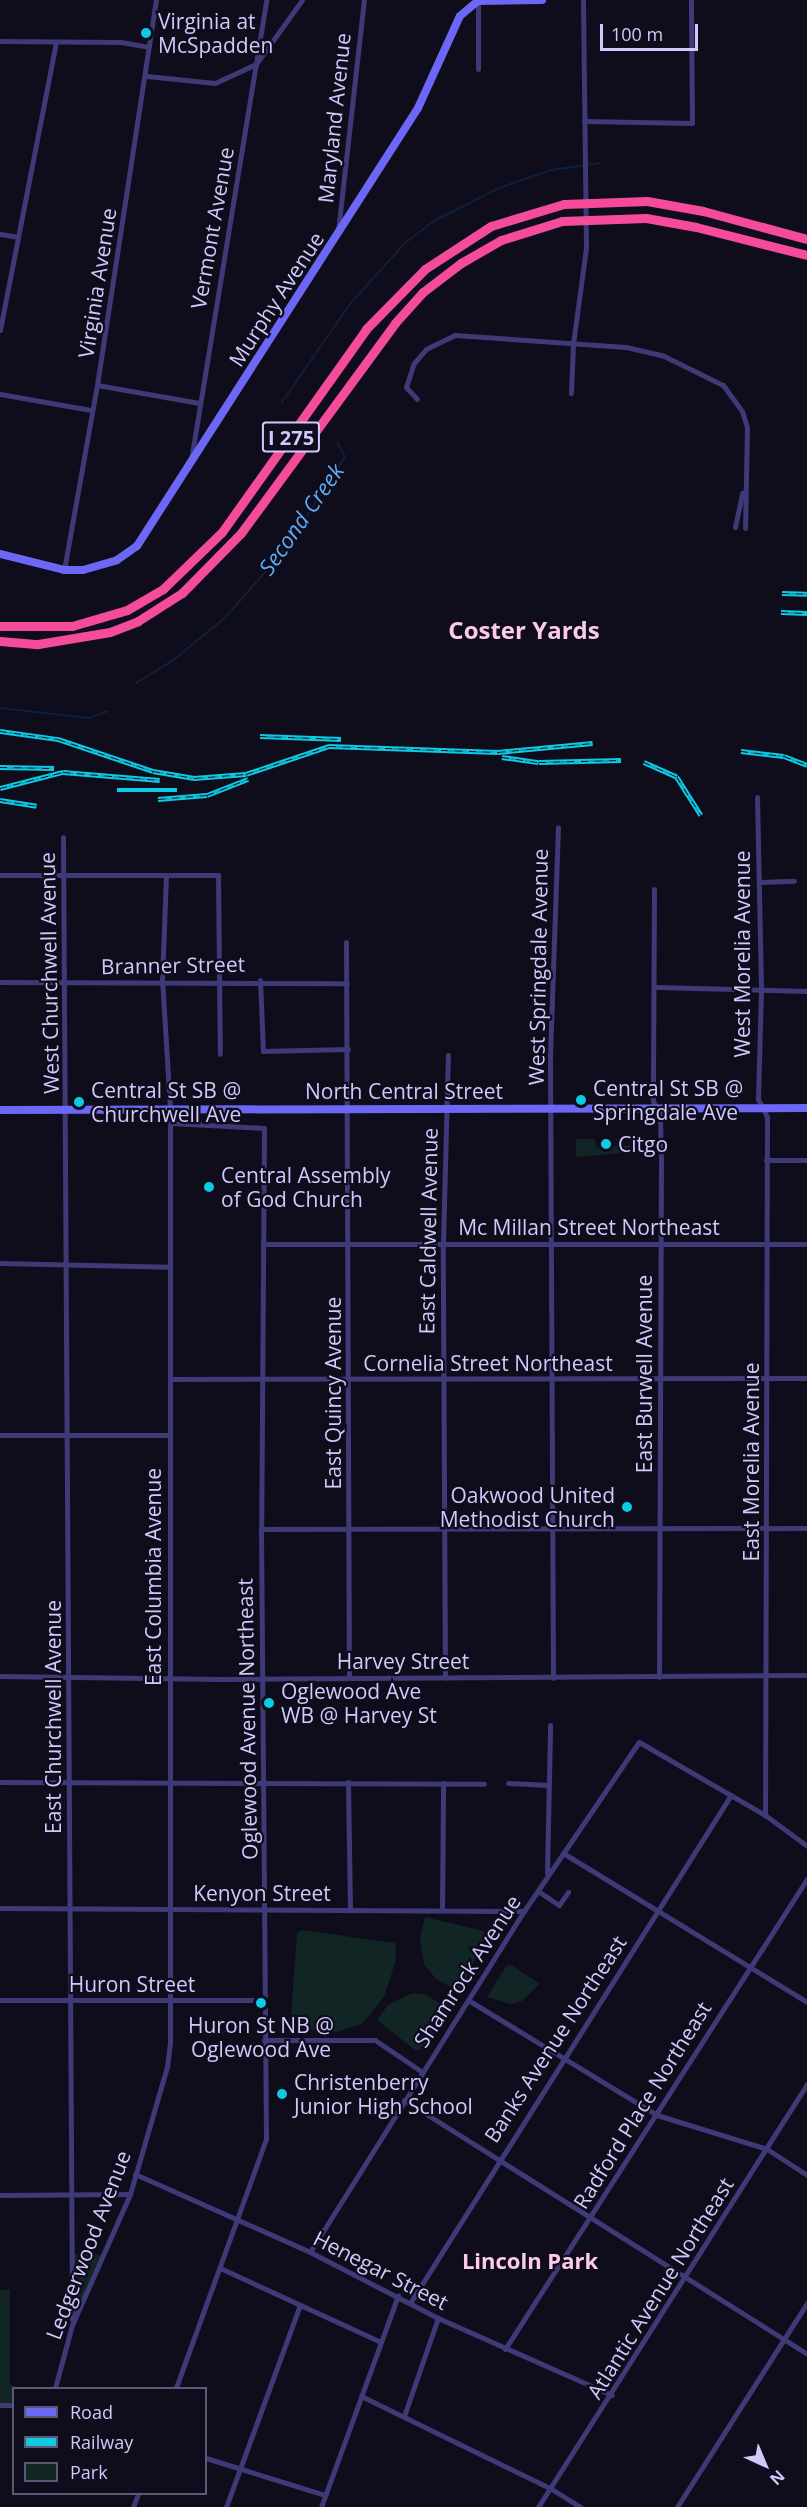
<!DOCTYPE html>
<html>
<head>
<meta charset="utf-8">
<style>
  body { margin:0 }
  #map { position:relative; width:807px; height:2507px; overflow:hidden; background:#0f0c1b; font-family:"Open Sans",sans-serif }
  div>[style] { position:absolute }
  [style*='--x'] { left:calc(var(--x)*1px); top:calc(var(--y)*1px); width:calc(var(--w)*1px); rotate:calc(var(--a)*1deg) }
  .green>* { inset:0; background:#102524 }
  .stream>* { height:2px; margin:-1px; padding:0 1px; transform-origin:1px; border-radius:1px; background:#0e203d }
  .street>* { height:5px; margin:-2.5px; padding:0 2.5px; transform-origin:2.5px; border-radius:2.5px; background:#3d3a77 }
  .secondary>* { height:8px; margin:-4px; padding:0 4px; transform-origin:4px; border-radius:4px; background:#6d67f6 }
  .highway>* { height:9px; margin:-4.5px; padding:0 4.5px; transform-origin:4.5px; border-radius:4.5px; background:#f44c9a }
  .rail>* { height:4.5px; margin-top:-2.25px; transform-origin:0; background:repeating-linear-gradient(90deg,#0f0c1b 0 7px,#0ecae3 0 14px); box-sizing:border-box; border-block:2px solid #0ecae3 }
  .dots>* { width:16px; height:16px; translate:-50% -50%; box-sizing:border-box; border:3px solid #0f0c1b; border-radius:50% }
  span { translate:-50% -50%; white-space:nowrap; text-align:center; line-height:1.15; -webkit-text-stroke:4.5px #0f0c1b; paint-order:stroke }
  .shield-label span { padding:2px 4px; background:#0f0c1b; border:2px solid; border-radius:4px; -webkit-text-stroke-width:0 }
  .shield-label { font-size:20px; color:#d0c9fc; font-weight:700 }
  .poi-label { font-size:21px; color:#d0c9fc }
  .left { translate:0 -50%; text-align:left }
  .right { translate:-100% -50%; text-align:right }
  .street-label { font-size:21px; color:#d0c9fc }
  .water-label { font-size:22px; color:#5eacf5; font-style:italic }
  .neighbourhood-label { font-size:22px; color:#fccbe9; font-weight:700 }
  .quarter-label { font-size:24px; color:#fccbe9; font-weight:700 }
  .legend { position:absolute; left:12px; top:2387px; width:195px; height:108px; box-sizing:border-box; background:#0f0c1b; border:2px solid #5c5875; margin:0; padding:8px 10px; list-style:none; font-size:18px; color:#d0c9fc }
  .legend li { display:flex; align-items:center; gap:12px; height:30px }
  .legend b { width:30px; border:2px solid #5c5875 }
  .north { position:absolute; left:735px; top:2435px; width:60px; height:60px; -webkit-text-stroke:4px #0f0c1b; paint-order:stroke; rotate:136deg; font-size:16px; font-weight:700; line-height:24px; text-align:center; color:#d0c9fc }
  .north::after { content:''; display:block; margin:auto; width:21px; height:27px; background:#d0c9fc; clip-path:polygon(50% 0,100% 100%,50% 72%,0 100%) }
  .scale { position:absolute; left:600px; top:24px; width:98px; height:27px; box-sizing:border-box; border:3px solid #d0c9fc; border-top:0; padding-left:8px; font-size:18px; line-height:21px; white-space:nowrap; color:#d0c9fc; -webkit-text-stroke:4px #0f0c1b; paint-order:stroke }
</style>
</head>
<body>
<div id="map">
  <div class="green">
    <div style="clip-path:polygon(576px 1139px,595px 1139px,596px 1147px,636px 1145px,637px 1157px,635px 1152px,576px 1157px)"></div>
    <div style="clip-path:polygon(425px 1917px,483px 1931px,485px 1937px,460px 1992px,436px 1979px,424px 1964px,420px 1939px)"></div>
    <div style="clip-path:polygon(303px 1930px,395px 1943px,396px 1960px,384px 1997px,362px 2024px,336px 2032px,290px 2027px,297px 1933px)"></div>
    <div style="clip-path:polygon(511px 1965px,540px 1984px,522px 2001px,510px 2004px,487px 1997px,506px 1966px)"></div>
    <div style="clip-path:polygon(412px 1993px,424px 1994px,452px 2010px,423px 2049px,415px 2050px,377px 2020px,388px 2005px)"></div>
    <div style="clip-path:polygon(72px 2254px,103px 2255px,72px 2325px)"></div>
    <div style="clip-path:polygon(10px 2289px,10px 2385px,15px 2386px,13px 2405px,0 2405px,0 2290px)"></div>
  </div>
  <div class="stream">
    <div style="--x:282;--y:402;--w:119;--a:-55.2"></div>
    <div style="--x:350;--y:304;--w:82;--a:-48"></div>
    <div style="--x:405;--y:243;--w:39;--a:-37"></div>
    <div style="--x:436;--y:220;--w:71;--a:-26.9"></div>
    <div style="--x:499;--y:188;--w:55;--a:-19.1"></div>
    <div style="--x:551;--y:170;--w:50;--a:-8"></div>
    <div style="--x:136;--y:683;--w:42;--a:-31.4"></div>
    <div style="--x:172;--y:661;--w:68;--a:-39.1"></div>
    <div style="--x:225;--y:618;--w:91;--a:-49"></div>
    <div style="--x:285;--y:549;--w:110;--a:-56.9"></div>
    <div style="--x:345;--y:457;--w:17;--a:-118"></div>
    <div style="--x:0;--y:708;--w:90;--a:6.4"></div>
    <div style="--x:89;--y:718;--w:20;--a:-20"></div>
  </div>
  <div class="street">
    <div style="--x:478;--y:0;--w:69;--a:90"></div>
    <div style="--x:0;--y:41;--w:121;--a:0.5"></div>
    <div style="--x:121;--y:42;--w:28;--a:10"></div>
    <div style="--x:147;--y:76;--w:68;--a:5.9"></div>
    <div style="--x:215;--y:83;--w:45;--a:-24.9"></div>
    <div style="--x:256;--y:64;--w:79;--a:-54.3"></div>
    <div style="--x:584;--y:121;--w:108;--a:1.1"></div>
    <div style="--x:692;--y:123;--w:123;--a:-90.5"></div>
    <div style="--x:338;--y:231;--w:232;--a:-83.6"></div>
    <div style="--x:0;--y:234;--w:18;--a:9"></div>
    <div style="--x:0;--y:330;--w:294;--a:-79"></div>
    <div style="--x:97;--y:385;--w:104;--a:10"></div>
    <div style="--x:571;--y:393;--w:49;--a:-87.7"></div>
    <div style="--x:573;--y:344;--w:97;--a:-82.3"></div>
    <div style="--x:586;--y:248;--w:248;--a:-90.7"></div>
    <div style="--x:0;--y:394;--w:92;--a:10"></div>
    <div style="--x:417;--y:399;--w:16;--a:-133"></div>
    <div style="--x:406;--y:387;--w:25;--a:-72"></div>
    <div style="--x:414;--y:363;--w:18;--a:-49"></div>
    <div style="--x:426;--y:349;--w:32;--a:-26"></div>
    <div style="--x:455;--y:335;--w:171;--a:4"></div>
    <div style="--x:626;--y:347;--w:39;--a:13"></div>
    <div style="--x:664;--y:356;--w:66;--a:26.2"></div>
    <div style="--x:723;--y:385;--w:32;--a:54"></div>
    <div style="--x:742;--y:411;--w:17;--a:73"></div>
    <div style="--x:747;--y:427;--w:101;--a:91.1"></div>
    <div style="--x:191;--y:460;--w:466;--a:-80.7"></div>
    <div style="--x:735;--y:527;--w:35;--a:-78"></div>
    <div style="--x:64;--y:570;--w:188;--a:-79.9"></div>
    <div style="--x:97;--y:385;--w:389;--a:-81.3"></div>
    <div style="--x:757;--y:797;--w:194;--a:88.8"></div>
    <div style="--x:761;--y:991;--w:108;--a:91.6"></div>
    <div style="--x:758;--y:1099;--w:20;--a:63"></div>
    <div style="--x:767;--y:1117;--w:698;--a:90.16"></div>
    <div style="--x:63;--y:837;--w:1483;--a:89.65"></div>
    <div style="--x:0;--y:875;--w:218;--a:0"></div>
    <div style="--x:218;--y:875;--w:179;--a:89.4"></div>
    <div style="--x:759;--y:882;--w:35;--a:-2"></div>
    <div style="--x:654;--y:889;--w:212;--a:90.3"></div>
    <div style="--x:653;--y:1101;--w:16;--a:63"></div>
    <div style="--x:660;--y:1115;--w:45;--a:88.7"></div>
    <div style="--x:661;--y:1160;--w:517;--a:90.22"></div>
    <div style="--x:346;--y:942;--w:735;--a:89.77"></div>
    <div style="--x:260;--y:980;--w:71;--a:87.6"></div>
    <div style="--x:263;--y:1051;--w:85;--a:-1.3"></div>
    <div style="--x:0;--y:982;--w:347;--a:0.2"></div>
    <div style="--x:656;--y:987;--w:151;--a:1.5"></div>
    <div style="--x:170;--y:1123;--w:94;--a:3"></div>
    <div style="--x:264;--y:1128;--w:401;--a:90.4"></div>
    <div style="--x:261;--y:1529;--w:610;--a:89.53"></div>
    <div style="--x:266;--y:2139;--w:265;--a:109.9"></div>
    <div style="--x:766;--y:1160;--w:41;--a:0"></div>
    <div style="--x:263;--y:1244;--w:544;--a:0"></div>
    <div style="--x:0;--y:1263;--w:170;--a:1.3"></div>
    <div style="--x:170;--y:1379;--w:637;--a:-0.09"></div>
    <div style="--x:0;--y:1435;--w:170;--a:0"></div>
    <div style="--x:261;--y:1529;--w:546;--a:-0.1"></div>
    <div style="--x:0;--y:1676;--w:220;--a:0.8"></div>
    <div style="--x:220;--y:1679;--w:587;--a:-0.39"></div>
    <div style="--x:445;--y:1678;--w:435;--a:-90.3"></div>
    <div style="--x:443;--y:1243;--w:188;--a:-88.5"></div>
    <div style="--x:553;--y:1678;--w:622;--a:-90.28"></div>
    <div style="--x:550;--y:1056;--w:229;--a:-88"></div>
    <div style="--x:0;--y:1782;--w:484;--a:0.2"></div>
    <div style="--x:348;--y:1782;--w:128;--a:89.1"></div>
    <div style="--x:508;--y:1783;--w:41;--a:2.8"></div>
    <div style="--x:563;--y:1853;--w:286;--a:31.4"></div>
    <div style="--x:547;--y:1873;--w:148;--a:-88.8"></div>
    <div style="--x:538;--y:1891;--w:25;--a:34"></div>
    <div style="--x:559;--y:1905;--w:16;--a:-55"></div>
    <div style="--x:0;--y:1908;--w:524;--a:0.33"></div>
    <div style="--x:442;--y:1910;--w:127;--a:-89.5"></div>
    <div style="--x:0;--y:2000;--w:264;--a:0"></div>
    <div style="--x:468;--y:2000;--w:221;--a:31.3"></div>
    <div style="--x:657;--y:2115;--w:115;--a:17.2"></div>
    <div style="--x:767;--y:2149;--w:48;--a:33"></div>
    <div style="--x:264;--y:2040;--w:111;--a:0"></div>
    <div style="--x:375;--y:2040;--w:57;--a:34.2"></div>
    <div style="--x:404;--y:2100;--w:476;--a:32.2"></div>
    <div style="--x:135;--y:2174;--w:192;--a:24"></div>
    <div style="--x:310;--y:2252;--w:144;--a:27.3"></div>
    <div style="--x:438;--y:2318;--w:190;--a:23.9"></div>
    <div style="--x:0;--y:2195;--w:130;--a:-0.4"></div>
    <div style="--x:310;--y:2252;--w:403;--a:-57.9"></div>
    <div style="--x:524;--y:1911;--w:204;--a:-55.8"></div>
    <div style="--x:639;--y:1742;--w:146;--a:30.1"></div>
    <div style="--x:765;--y:1815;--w:52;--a:36.4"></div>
    <div style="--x:220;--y:2268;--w:177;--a:24.7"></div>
    <div style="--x:410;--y:2303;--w:601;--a:-57.71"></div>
    <div style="--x:505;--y:2349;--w:559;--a:-57.28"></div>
    <div style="--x:55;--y:2388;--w:65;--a:-74.9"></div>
    <div style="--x:72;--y:2325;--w:143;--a:-66.1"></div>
    <div style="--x:130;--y:2194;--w:132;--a:-73.8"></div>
    <div style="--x:167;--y:2067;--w:23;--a:-83"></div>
    <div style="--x:170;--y:2044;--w:935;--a:-90"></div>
    <div style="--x:170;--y:1109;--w:129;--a:-93.5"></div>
    <div style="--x:162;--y:980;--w:105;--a:-87.8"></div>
    <div style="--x:361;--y:2396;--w:210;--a:26"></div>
    <div style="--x:550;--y:2488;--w:36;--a:32"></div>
    <div style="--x:0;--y:2405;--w:14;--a:0"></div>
    <div style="--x:404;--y:2416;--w:104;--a:-70.9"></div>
    <div style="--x:206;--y:2458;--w:125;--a:17.3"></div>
    <div style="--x:133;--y:2507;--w:14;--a:-69"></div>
    <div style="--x:226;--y:2507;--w:215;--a:-69.9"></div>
    <div style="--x:321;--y:2507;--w:225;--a:-70"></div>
    <div style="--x:538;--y:2507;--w:501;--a:-57.55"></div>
    <div style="--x:677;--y:2507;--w:242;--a:-57.5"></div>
  </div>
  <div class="secondary">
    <div style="--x:0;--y:554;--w:66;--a:14"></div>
    <div style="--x:64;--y:570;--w:19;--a:0"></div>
    <div style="--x:83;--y:570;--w:35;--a:-16"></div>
    <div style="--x:117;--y:560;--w:24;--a:-35"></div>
    <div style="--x:137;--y:546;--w:520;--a:-57.32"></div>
    <div style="--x:418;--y:108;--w:101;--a:-65.5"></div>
    <div style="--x:460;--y:16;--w:23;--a:-40"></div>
    <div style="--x:478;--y:1;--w:64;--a:-0.9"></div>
    <div style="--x:0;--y:1110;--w:807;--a:-0.14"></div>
  </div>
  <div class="highway">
    <div style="--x:0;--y:626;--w:72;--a:0"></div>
    <div style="--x:72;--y:626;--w:57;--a:-16.2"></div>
    <div style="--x:127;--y:610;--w:42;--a:-30.3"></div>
    <div style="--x:163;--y:589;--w:82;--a:-44"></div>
    <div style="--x:222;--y:532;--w:249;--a:-54.6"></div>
    <div style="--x:366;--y:329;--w:84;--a:-45.5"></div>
    <div style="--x:425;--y:269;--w:79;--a:-33.1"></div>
    <div style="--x:491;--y:226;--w:76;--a:-16.8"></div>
    <div style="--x:564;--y:204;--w:83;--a:-2.1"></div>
    <div style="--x:647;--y:201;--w:57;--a:10.1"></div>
    <div style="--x:703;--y:211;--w:108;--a:15.1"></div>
    <div style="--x:0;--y:641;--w:38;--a:5"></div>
    <div style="--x:38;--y:644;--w:73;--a:-9.5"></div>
    <div style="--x:110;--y:632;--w:30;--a:-21"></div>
    <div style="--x:138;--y:621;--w:52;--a:-32.5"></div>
    <div style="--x:182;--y:593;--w:84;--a:-45.5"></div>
    <div style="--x:241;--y:533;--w:260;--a:-53.7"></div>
    <div style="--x:395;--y:323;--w:42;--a:-47.9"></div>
    <div style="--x:423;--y:292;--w:48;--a:-37.3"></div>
    <div style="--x:461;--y:263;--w:46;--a:-29.9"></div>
    <div style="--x:501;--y:240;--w:64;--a:-17.3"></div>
    <div style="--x:562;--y:221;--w:84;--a:-2"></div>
    <div style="--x:646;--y:218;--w:51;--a:10.2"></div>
    <div style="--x:696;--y:227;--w:114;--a:14.2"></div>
  </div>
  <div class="rail">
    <div style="--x:782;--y:593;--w:25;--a:2"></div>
    <div style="--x:781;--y:612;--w:26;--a:2"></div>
    <div style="--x:0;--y:731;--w:59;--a:7.9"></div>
    <div style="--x:58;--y:739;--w:100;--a:18.6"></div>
    <div style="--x:153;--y:771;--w:42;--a:9.7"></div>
    <div style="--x:194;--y:778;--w:52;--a:-4.4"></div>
    <div style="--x:246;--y:774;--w:88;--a:-18.6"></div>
    <div style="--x:329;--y:746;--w:169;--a:2"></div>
    <div style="--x:498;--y:752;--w:95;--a:-5.4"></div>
    <div style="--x:260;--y:736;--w:81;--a:2.1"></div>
    <div style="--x:741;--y:751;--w:43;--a:6.6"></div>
    <div style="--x:784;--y:756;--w:25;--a:21"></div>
    <div style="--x:502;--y:757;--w:37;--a:8"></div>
    <div style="--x:539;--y:762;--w:82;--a:-1.4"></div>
    <div style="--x:644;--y:762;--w:36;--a:24"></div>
    <div style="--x:677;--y:777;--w:45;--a:57.7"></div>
    <div style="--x:0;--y:767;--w:54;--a:1.1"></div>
    <div style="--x:0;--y:788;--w:65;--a:-14.3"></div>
    <div style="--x:63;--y:772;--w:97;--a:4.7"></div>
    <div style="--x:117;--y:790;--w:60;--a:0"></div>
    <div style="--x:158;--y:799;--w:49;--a:-4.7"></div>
    <div style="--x:207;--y:795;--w:44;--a:-21.3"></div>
    <div style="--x:0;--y:800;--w:37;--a:9"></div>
  </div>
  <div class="dots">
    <div style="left:146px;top:33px;background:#0ecae3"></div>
    <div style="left:581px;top:1100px;background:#0ecae3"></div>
    <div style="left:79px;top:1102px;background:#0ecae3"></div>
    <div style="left:606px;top:1144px;background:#0ecae3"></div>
    <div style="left:209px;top:1187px;background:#0ecae3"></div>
    <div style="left:627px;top:1507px;background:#0ecae3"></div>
    <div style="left:269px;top:1703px;background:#0ecae3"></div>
    <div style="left:261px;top:2003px;background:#0ecae3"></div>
    <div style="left:282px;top:2094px;background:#0ecae3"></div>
  </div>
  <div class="shield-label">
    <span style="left:291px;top:437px">I 275</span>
  </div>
  <div class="poi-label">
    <span class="left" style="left:158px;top:33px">Virginia at<br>McSpadden</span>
    <span class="left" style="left:593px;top:1100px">Central St SB @<br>Springdale Ave</span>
    <span class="left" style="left:91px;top:1102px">Central St SB @<br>Churchwell Ave</span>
    <span class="left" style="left:618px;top:1144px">Citgo</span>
    <span class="left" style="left:221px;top:1187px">Central Assembly<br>of God Church</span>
    <span class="right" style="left:615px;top:1507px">Oakwood United<br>Methodist Church</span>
    <span class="left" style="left:281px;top:1703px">Oglewood Ave<br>WB @ Harvey St</span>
    <span style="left:261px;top:2037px">Huron St NB @<br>Oglewood Ave</span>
    <span class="left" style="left:294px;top:2094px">Christenberry<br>Junior High School</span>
  </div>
  <div class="street-label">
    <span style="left:334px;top:118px;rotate:-84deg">Maryland Avenue</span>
    <span style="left:212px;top:228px;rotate:-80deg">Vermont Avenue</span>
    <span style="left:97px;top:283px;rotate:-81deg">Virginia Avenue</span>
    <span style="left:276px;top:299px;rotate:-57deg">Murphy Avenue</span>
    <span style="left:742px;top:954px;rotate:-90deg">West Morelia Avenue</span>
    <span style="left:173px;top:965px;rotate:-1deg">Branner Street</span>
    <span style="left:538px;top:967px;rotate:-89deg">West Springdale Avenue</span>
    <span style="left:49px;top:973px;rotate:-91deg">West Churchwell Avenue</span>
    <span style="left:404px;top:1091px">North Central Street</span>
    <span style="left:589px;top:1227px">Mc Millan Street Northeast</span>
    <span style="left:428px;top:1231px;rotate:-89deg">East Caldwell Avenue</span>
    <span style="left:488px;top:1363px">Cornelia Street Northeast</span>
    <span style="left:644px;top:1374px;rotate:-90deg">East Burwell Avenue</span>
    <span style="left:333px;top:1393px;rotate:-90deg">East Quincy Avenue</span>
    <span style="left:751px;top:1462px;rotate:-90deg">East Morelia Avenue</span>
    <span style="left:153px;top:1577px;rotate:-90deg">East Columbia Avenue</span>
    <span style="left:403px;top:1661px">Harvey Street</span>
    <span style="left:53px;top:1717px;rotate:-90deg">East Churchwell Avenue</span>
    <span style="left:247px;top:1719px;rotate:-91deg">Oglewood Avenue Northeast</span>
    <span style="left:262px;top:1893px">Kenyon Street</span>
    <span style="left:467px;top:1971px;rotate:-57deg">Shamrock Avenue</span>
    <span style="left:132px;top:1984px">Huron Street</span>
    <span style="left:555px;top:2039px;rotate:-57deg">Banks Avenue Northeast</span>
    <span style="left:642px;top:2105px;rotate:-58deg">Radford Place Northeast</span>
    <span style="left:88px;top:2245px;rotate:-69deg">Ledgerwood Avenue</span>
    <span style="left:381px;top:2270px;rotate:27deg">Henegar Street</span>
    <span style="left:660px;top:2288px;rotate:-58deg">Atlantic Avenue Northeast</span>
  </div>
  <div class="water-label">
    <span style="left:301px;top:519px;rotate:-55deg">Second Creek</span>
  </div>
  <div class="neighbourhood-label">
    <span style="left:530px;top:2261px">Lincoln Park</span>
  </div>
  <div class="quarter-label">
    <span style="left:524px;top:630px">Coster Yards</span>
  </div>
  <ul class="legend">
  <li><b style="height:8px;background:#6d67f6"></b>Road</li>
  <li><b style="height:8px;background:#0ecae3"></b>Railway</li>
  <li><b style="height:16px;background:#102524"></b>Park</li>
  </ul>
  <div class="north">N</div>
  <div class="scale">100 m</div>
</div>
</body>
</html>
